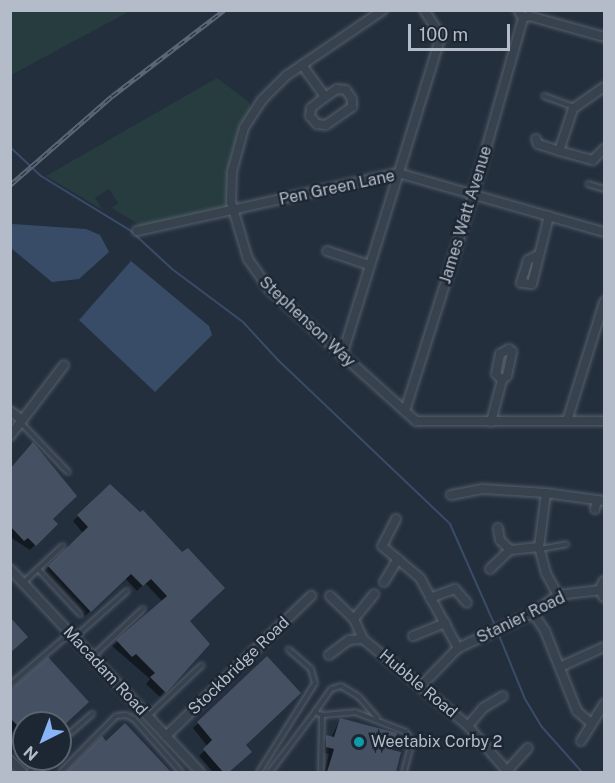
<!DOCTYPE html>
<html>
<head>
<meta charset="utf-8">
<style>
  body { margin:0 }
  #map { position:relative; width:615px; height:783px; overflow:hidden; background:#242f3e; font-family:"Public Sans",sans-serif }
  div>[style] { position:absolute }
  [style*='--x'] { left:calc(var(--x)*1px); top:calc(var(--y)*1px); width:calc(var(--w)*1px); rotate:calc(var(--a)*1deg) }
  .green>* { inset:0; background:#263c3f }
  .water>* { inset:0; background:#394c67 }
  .shadow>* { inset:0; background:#0007 }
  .stream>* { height:2px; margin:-1px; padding:0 1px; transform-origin:1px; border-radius:1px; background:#394c67 }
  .building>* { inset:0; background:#455162 }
  .roads { filter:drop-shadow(0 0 2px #565f6c) drop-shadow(0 0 2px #565f6c) }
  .service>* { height:4px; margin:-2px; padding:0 2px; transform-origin:2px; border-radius:2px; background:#38414e }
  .minor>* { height:8px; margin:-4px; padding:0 4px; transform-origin:4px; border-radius:4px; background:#38414e }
  .tertiary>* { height:10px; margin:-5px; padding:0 5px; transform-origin:5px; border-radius:5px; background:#38414e }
  .rail>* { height:4.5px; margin-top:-2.25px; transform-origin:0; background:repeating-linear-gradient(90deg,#1d2633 0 7px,#5a6575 0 14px); box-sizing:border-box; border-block:2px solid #5a6575 }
  .dots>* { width:16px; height:16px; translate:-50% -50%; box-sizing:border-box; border:3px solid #1d2633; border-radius:50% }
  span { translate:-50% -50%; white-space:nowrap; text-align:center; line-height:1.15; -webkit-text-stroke:5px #1d2633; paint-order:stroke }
  .street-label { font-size:16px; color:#b4bcc9 }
  .poi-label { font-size:16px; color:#b4bcc9 }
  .left { translate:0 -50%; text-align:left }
  .frame { position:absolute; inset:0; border:12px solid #b4bcc9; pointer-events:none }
  .north { position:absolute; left:12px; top:711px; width:60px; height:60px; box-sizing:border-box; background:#1d2633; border:2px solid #59626f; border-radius:50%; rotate:222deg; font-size:16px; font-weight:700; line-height:24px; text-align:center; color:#b4bcc9 }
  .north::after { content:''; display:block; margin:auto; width:21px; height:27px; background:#8ab4f8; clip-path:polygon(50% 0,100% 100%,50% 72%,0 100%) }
  .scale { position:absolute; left:408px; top:24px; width:102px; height:27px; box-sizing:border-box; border:3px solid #b4bcc9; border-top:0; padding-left:8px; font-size:18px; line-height:21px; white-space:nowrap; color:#b4bcc9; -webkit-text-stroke:4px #1d2633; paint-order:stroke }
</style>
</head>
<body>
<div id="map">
  <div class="green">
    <div style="clip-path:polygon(11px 10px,130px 10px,130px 11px,11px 75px)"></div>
    <div style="clip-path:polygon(217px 78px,249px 102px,251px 109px,235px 143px,229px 172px,233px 211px,143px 227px,112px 208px,118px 203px,109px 189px,95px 198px,103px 210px,46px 176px)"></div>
  </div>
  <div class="water">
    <div style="clip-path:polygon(12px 224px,86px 229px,100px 235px,109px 252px,79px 279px,52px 282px,11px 248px)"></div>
    <div style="clip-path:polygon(131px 261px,209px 326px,212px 335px,155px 392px,79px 320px)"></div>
  </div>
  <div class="shadow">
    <div style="clip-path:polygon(110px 486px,188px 621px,208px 644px,160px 697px,146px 684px,150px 679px,112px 646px,163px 602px,145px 583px,137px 591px,125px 578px,85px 616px,43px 572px,83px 533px,73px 521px)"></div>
    <div style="clip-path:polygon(56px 524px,30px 550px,10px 537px,10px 525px)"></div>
    <div style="clip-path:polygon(267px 659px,244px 745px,250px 752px,228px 772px,213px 772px,199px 756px,208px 747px,193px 728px)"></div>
    <div style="clip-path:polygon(10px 693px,86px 702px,60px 727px,60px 723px,24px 723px,24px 743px,10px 729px)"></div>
    <div style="clip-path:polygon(340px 719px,395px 734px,390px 751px,399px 753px,394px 772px,324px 772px,329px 754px,321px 752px,321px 742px,331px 738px)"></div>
    <div style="clip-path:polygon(125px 725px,169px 772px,154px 772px,148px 767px,150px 772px,68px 772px,102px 738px,106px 743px)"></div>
  </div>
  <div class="stream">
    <div style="--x:10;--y:147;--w:42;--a:43.1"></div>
    <div style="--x:41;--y:176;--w:105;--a:31.4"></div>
    <div style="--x:131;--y:231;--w:56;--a:42.8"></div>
    <div style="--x:172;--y:269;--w:89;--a:36.7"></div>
    <div style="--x:243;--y:322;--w:52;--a:47.4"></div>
    <div style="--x:278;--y:360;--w:238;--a:43.6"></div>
    <div style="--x:450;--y:524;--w:114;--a:66.1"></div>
    <div style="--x:498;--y:633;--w:71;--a:67.8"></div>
    <div style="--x:525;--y:699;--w:33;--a:59"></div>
    <div style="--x:542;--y:727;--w:60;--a:48.4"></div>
  </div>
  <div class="building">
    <div style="clip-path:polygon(33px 442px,77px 496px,53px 519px,58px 524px,36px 546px,28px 538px,24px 541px,10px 526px,10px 469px)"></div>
    <div style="clip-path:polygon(110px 484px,140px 512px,143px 510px,182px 552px,188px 548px,225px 588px,190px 621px,210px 644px,166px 693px,150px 677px,155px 673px,136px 654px,132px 657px,116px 640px,167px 596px,151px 579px,143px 586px,131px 574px,91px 612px,48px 566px,88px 527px,77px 515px)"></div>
    <div style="clip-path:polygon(10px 617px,28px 637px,10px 653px)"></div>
    <div style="clip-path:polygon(267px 656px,301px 693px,246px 745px,252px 752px,229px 772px,223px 772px,203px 749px,212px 740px,197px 722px)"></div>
    <div style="clip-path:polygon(48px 657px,89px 702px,60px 729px,60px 723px,24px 723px,24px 732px,10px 718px,10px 690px)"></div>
    <div style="clip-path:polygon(340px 718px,397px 733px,392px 750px,401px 752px,396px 772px,327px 772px,334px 749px,326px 747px,326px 735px,334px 737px)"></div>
    <div style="clip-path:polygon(125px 723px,171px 772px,66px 772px,102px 736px,106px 741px)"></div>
  </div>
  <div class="roads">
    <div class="service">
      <div style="--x:544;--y:96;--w:33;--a:20"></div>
      <div style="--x:588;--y:184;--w:17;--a:17"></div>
      <div style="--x:21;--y:423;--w:68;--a:46.2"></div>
      <div style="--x:540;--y:549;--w:27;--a:-10"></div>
      <div style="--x:38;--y:569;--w:34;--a:-43"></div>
      <div style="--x:24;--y:582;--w:19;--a:-43"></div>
      <div style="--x:38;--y:569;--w:62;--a:47"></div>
      <div style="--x:74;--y:638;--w:71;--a:-41.6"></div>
      <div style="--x:92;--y:657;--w:70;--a:-43.3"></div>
      <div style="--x:10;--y:685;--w:78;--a:-40.8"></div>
      <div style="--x:315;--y:712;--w:28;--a:-55"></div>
      <div style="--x:331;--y:689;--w:10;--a:-17"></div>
      <div style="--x:341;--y:686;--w:21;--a:31"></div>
      <div style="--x:359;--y:697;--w:28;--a:49"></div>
      <div style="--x:323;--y:715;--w:32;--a:-5"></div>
      <div style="--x:355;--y:712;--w:55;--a:21.4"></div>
      <div style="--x:406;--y:732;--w:12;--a:59"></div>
      <div style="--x:412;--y:742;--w:31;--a:105"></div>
      <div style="--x:148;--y:716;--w:74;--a:-43.4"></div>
      <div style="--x:60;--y:742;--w:43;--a:-41.2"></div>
      <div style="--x:29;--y:772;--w:18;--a:-47"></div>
      <div style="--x:61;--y:772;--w:78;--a:-45.5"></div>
      <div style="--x:116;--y:716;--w:10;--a:-6"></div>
      <div style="--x:126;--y:715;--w:9;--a:27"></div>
      <div style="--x:134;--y:719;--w:71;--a:48.4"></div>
      <div style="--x:259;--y:772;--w:105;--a:-57.8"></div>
      <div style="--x:315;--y:683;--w:15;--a:-106"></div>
      <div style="--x:311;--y:669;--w:30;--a:-139"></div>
      <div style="--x:270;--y:772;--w:75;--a:-53.1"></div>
      <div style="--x:315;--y:712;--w:8;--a:23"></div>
      <div style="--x:322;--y:715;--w:57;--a:91"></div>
    </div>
    <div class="minor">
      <div style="--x:383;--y:10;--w:117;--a:145.8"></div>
      <div style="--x:286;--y:76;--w:34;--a:135"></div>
      <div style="--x:262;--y:100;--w:33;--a:123"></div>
      <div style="--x:244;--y:128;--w:46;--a:105.3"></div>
      <div style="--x:232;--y:172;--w:30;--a:92"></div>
      <div style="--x:231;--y:202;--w:59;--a:73.4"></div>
      <div style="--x:248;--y:259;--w:37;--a:55"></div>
      <div style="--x:269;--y:289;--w:198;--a:41.9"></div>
      <div style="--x:416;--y:421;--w:188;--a:0"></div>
      <div style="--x:518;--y:10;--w:9;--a:58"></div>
      <div style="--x:523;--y:18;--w:6;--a:-18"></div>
      <div style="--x:529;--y:16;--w:78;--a:15.6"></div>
      <div style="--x:302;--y:65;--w:39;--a:54"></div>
      <div style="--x:325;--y:97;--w:18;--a:142"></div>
      <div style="--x:311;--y:108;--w:8;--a:97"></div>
      <div style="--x:310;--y:116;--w:11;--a:49"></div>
      <div style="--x:317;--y:124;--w:9;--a:6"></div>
      <div style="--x:326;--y:125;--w:32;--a:-35"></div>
      <div style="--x:352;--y:107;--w:8;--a:-90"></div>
      <div style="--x:352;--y:99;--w:11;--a:-124"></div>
      <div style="--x:346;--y:90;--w:9;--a:-174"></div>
      <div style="--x:337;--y:89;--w:14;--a:146"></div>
      <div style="--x:604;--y:87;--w:38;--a:145"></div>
      <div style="--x:573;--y:109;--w:44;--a:108.4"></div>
      <div style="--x:559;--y:151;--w:35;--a:15"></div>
      <div style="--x:593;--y:160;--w:16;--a:-45"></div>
      <div style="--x:536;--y:139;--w:5;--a:68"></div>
      <div style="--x:538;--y:144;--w:22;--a:18"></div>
      <div style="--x:137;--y:231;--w:267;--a:-12.5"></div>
      <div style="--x:398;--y:173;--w:214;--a:16"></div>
      <div style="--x:327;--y:251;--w:44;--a:18.4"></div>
      <div style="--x:536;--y:256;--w:9;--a:153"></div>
      <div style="--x:528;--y:260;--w:24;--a:107"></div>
      <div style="--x:521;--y:283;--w:11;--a:5"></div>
      <div style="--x:532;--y:284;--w:70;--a:-76"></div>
      <div style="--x:342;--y:356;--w:335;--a:-72.8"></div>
      <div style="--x:441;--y:36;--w:31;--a:-123"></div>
      <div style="--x:10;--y:411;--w:15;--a:37"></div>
      <div style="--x:405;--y:411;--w:226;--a:-72.5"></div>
      <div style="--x:473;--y:195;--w:184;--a:-74.2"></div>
      <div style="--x:567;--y:421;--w:125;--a:-72.7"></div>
      <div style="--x:491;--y:422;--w:43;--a:-75.3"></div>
      <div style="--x:502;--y:380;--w:6;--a:-39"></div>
      <div style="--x:507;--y:376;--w:25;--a:-78"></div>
      <div style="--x:512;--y:352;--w:4;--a:-135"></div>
      <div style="--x:509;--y:349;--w:10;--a:151"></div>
      <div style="--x:500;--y:354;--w:20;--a:101"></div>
      <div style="--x:496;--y:374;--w:8;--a:45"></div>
      <div style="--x:10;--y:436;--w:89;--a:-52.7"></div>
      <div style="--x:451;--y:495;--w:33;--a:-11"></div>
      <div style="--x:483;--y:489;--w:63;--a:3.6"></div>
      <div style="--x:595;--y:509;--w:9;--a:-77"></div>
      <div style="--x:597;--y:500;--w:7;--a:8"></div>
      <div style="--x:396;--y:519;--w:30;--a:117"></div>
      <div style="--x:382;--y:546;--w:50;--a:40.1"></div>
      <div style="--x:420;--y:578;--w:80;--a:61.5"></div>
      <div style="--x:498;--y:528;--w:12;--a:81"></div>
      <div style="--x:500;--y:540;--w:14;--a:45"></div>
      <div style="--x:510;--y:550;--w:29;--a:-6"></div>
      <div style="--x:10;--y:569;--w:278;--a:46.9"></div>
      <div style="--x:490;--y:569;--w:28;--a:-44"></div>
      <div style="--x:384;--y:582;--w:27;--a:-59"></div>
      <div style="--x:558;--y:595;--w:25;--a:-119"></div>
      <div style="--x:546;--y:573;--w:27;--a:-105"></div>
      <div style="--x:539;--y:547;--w:54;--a:-82.6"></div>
      <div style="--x:546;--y:493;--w:51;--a:7.8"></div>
      <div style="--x:330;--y:596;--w:33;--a:44"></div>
      <div style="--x:354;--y:619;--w:22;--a:66"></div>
      <div style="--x:363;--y:639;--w:136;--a:39.6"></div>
      <div style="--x:468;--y:726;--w:61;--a:49"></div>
      <div style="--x:430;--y:598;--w:27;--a:-20"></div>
      <div style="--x:455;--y:589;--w:18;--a:49"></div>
      <div style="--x:533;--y:613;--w:22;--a:56"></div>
      <div style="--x:545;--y:631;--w:86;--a:68.2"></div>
      <div style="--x:577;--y:711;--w:18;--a:41"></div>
      <div style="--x:354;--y:619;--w:32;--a:-51"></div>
      <div style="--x:413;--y:636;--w:35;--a:-22"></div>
      <div style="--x:329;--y:655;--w:25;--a:-37"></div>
      <div style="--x:349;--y:640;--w:14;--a:-4"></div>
      <div style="--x:560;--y:667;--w:48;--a:-24.4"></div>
      <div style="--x:421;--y:686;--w:53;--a:-45.8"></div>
      <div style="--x:458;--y:648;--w:83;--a:-25"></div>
      <div style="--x:533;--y:613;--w:31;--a:-36"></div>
      <div style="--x:558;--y:595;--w:43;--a:-6.6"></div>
      <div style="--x:468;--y:726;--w:23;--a:-50"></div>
      <div style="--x:483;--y:708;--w:23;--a:-31"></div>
      <div style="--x:166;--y:736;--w:202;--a:-44"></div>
      <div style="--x:581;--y:741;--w:44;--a:-58.1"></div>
      <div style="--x:10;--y:760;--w:17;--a:45"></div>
      <div style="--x:507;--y:771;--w:31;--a:-48"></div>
    </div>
    <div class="tertiary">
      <div style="--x:604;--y:582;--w:9;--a:111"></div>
      <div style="--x:601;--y:590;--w:7;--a:63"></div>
    </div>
  </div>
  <div class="rail">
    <div style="--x:10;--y:185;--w:135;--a:-41.1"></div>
    <div style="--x:112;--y:96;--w:141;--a:-37.5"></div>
  </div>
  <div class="dots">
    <div style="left:359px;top:742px;background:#0f9aa8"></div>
  </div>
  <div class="street-label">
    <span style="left:337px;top:188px;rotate:-12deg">Pen Green Lane</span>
    <span style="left:466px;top:215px;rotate:-73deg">James Watt Avenue</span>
    <span style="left:307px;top:322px;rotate:43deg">Stephenson Way</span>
    <span style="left:521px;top:618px;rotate:-26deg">Stanier Road</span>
    <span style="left:239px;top:666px;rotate:-44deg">Stockbridge Road</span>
    <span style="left:105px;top:671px;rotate:47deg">Macadam Road</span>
    <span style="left:418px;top:684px;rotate:40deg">Hubble Road</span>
  </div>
  <div class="poi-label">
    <span class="left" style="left:371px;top:742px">Weetabix Corby 2</span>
  </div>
  <div class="frame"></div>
  <div class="north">N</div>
  <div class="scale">100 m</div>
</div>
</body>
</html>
